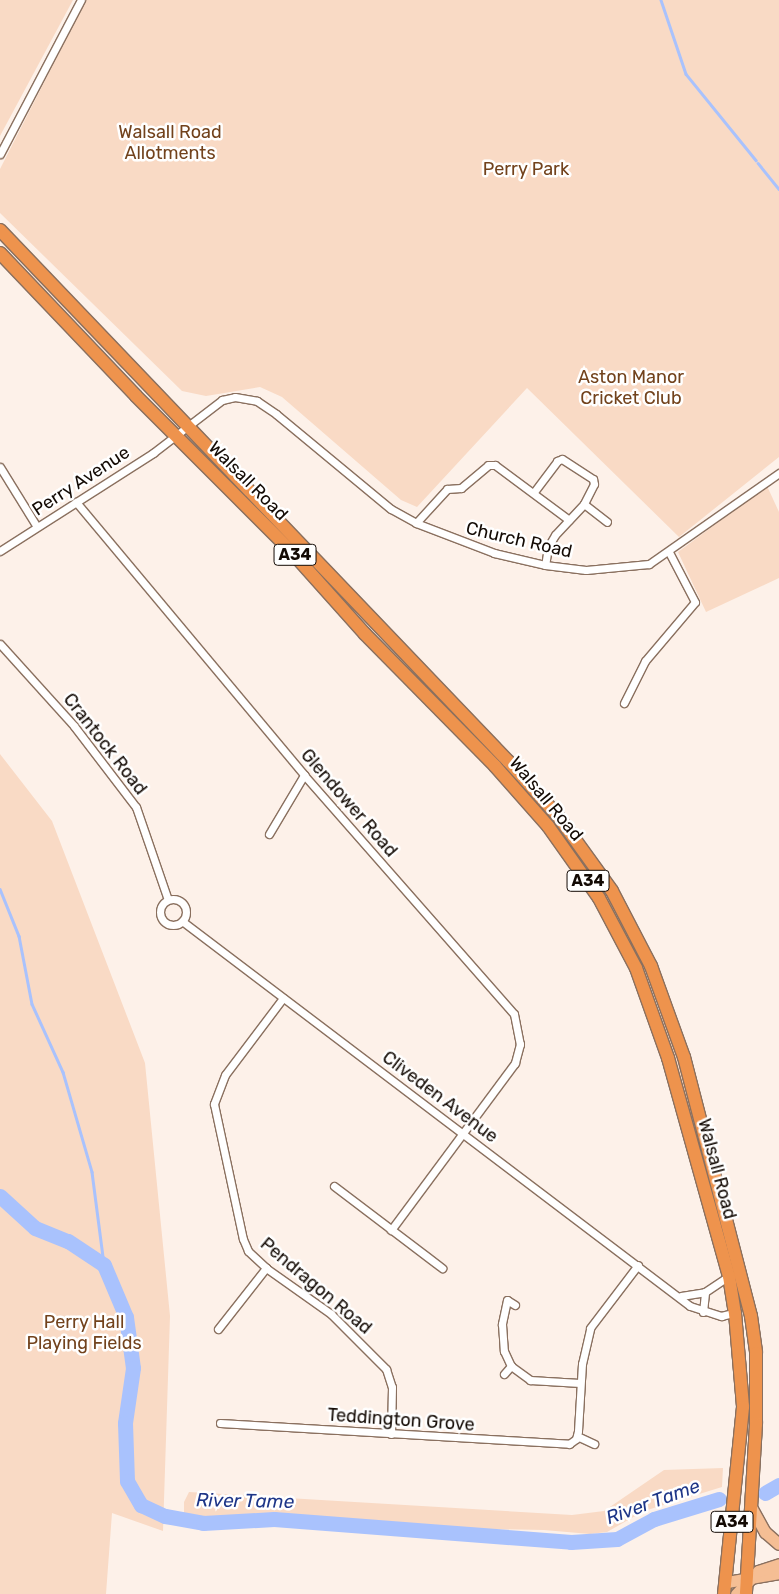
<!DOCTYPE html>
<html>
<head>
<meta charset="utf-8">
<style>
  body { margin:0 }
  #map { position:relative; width:779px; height:1594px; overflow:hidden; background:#fdf1e9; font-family:Rubik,sans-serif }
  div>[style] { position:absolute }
  .green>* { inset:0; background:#f9dac5 }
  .stream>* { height:2.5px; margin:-1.25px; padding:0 1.25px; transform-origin:1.25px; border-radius:1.25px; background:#a9c2fd }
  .river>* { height:15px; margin:-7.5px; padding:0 7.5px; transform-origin:7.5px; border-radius:7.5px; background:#a9c2fd }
  .roads { filter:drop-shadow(1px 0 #8a705f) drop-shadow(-1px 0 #8a705f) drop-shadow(0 1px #8a705f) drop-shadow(0 -1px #8a705f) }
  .street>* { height:7px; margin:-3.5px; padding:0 3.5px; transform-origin:3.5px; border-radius:3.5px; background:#fff }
  .street>.ring { margin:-3.5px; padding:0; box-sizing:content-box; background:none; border:7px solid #fff; border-radius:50% }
  .primary>* { height:11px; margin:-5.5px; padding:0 5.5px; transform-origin:5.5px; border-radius:5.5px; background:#f5be94 }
  .highway>* { height:12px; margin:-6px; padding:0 6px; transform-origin:6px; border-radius:6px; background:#ee934d }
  span { translate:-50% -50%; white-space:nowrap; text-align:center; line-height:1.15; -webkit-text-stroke:5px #fff; paint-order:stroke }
  .shield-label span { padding:1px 4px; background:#fff; border:1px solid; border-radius:4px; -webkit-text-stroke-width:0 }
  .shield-label { font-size:16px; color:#130a04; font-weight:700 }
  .park-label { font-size:18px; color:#72421c }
  .street-label { font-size:18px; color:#130a04 }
  .water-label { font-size:19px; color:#1d3587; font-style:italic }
</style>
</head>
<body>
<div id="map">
  <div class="green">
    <i style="clip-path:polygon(0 0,73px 0,0 136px)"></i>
    <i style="clip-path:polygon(86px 0,779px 0,779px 457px,679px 537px,527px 388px,417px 507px,401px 500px,282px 397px,260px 387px,206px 396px,182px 391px,0 213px,0 169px)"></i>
    <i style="clip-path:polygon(22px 258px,125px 366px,122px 369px,30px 273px)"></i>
    <i style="clip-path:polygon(767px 486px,779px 512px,779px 578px,706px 612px,678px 552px)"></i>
    <i style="clip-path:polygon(397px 652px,544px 806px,618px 909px,644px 963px,640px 965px,613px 911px,567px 842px,393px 655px)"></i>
    <i style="clip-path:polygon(0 754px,52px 821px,145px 1063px,170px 1316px,163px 1531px,112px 1513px,106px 1594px,0 1594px)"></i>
    <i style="clip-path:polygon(663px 1015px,684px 1078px,720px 1211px,721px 1229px,659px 1017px)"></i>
    <i style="clip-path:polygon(723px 1468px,722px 1487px,644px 1511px,607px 1532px,590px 1534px,544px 1530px,434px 1528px,307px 1515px,207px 1517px,184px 1513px,184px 1502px,189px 1492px,572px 1515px,604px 1511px,664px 1470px)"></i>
  </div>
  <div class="stream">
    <i style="left:661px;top:0;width:78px;rotate:71.3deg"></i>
    <i style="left:686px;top:74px;width:111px;rotate:50.9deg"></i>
    <i style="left:758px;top:163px;width:33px;rotate:51deg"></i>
    <i style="left:0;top:889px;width:51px;rotate:68deg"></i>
    <i style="left:19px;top:936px;width:69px;rotate:79.2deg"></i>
    <i style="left:32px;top:1004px;width:75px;rotate:65.5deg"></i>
    <i style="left:63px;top:1072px;width:104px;rotate:73.8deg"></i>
    <i style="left:92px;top:1172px;width:94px;rotate:82.6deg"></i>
  </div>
  <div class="river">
    <i style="left:0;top:1196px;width:47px;rotate:42.4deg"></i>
    <i style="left:35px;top:1228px;width:35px;rotate:22deg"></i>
    <i style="left:68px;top:1241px;width:43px;rotate:33.7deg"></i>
    <i style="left:104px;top:1265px;width:56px;rotate:67.1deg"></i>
    <i style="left:126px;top:1317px;width:51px;rotate:82.2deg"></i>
    <i style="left:133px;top:1368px;width:56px;rotate:98.3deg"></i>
    <i style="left:125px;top:1423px;width:58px;rotate:88deg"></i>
    <i style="left:127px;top:1481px;width:28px;rotate:60deg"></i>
    <i style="left:141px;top:1505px;width:26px;rotate:25deg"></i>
    <i style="left:165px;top:1516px;width:39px;rotate:10deg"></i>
    <i style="left:203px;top:1523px;width:71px;rotate:-3.2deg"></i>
    <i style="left:274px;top:1519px;width:298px;rotate:4.4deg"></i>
    <i style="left:571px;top:1542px;width:46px;rotate:-3.7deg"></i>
    <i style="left:617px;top:1539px;width:42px;rotate:-28.4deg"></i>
    <i style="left:654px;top:1519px;width:68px;rotate:-17.1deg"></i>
    <i style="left:765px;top:1493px;width:16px;rotate:-30deg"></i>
  </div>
  <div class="roads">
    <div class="street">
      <i style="left:0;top:154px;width:174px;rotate:-62.3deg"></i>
      <i style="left:0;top:467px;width:70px;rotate:58.3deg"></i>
      <i style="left:534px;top:492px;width:39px;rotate:-53deg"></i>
      <i style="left:557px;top:461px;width:5px;rotate:-22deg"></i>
      <i style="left:562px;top:459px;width:37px;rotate:33deg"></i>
      <i style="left:593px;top:479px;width:5px;rotate:79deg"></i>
      <i style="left:594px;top:484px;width:22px;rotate:117deg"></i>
      <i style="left:584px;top:504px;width:42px;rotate:133.1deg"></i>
      <i style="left:555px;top:535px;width:14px;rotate:120deg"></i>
      <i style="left:548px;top:547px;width:18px;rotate:99deg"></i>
      <i style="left:76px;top:502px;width:356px;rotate:50.1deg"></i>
      <i style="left:304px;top:775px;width:318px;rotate:48.7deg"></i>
      <i style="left:514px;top:1014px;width:31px;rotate:79deg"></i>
      <i style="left:520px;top:1044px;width:20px;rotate:105deg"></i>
      <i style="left:515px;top:1063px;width:208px;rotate:126.6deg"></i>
      <i style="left:584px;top:504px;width:29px;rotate:38deg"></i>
      <i style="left:416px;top:523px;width:46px;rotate:-47.6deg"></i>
      <i style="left:447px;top:489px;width:14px;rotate:-4deg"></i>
      <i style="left:461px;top:488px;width:35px;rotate:-40deg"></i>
      <i style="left:488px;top:465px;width:7px"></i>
      <i style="left:495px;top:465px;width:92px;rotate:36.6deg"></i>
      <i style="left:0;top:551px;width:182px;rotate:-32.6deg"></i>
      <i style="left:153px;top:453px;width:87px;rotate:-37.5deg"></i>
      <i style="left:222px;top:400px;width:13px;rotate:-13deg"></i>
      <i style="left:235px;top:397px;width:22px;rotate:10deg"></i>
      <i style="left:257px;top:401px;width:23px;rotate:34deg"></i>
      <i style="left:276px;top:414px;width:149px;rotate:39.6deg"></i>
      <i style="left:391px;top:509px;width:29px;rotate:29deg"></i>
      <i style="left:416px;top:523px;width:84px;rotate:21deg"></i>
      <i style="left:494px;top:553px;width:52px;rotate:13.2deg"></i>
      <i style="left:545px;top:565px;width:41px;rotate:7deg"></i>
      <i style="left:586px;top:570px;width:63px;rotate:-5.4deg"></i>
      <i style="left:649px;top:564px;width:159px;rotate:-35deg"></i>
      <i style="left:0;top:644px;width:110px;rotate:47.9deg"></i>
      <i style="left:74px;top:726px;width:102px;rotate:52.6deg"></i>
      <i style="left:136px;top:807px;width:98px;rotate:71deg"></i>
      <i style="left:624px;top:703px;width:47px;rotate:-63.4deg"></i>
      <i style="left:645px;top:661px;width:77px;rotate:-49.7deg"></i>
      <i style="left:695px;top:602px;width:56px;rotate:-117.5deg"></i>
      <i style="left:269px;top:834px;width:69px;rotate:-59.3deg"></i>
      <i class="ring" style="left:160px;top:899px;width:19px;height:19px"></i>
      <i style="left:182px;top:921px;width:637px;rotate:37.16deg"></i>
      <i style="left:690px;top:1306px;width:33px;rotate:18deg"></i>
      <i style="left:721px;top:1316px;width:16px;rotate:-14deg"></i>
      <i style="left:283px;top:998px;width:96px;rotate:127deg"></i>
      <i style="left:225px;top:1075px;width:31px;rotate:111deg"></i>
      <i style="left:214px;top:1104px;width:138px;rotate:77.9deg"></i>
      <i style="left:243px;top:1239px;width:13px;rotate:67deg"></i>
      <i style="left:248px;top:1251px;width:25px;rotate:43deg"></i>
      <i style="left:266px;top:1268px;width:80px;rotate:35.3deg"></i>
      <i style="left:331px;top:1314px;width:78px;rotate:45deg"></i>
      <i style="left:386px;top:1369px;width:19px;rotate:72deg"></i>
      <i style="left:392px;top:1387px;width:47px;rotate:91.2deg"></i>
      <i style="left:334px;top:1186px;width:136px;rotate:37.2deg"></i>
      <i style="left:681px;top:1296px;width:24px;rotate:-9deg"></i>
      <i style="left:705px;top:1292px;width:29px;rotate:-34deg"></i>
      <i style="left:515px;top:1305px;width:9px;rotate:-148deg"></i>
      <i style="left:507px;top:1300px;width:25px;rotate:102deg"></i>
      <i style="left:502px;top:1324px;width:27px;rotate:86deg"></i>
      <i style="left:504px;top:1351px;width:17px;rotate:65deg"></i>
      <i style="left:511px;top:1366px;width:24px;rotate:36deg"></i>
      <i style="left:530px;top:1380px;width:50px;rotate:3.4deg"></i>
      <i style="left:703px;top:1312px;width:20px;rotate:-84deg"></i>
      <i style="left:218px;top:1329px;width:78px;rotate:-51.8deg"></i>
      <i style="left:504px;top:1374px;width:11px;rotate:-49deg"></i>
      <i style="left:220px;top:1423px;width:350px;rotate:3.4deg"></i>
      <i style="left:569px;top:1444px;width:9px;rotate:-36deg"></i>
      <i style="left:576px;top:1439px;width:8px;rotate:-76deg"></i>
      <i style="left:578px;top:1431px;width:67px;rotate:-86.6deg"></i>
      <i style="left:582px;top:1364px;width:37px;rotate:-77deg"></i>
      <i style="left:590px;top:1328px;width:79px;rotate:-52.7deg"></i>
      <i style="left:577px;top:1436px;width:19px;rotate:25deg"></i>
    </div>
    <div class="primary">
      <i style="left:751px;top:1507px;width:29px;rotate:61deg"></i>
      <i style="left:765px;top:1532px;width:18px;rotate:41deg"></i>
      <i style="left:727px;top:1582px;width:53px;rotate:-9.8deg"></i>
      <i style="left:736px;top:1594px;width:32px;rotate:-46deg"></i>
      <i style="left:758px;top:1571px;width:22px;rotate:-18deg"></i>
    </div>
    <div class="highway">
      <i style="left:0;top:230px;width:735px;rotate:46.27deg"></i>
      <i style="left:508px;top:761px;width:74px;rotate:47.7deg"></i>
      <i style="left:558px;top:816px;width:92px;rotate:54.2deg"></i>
      <i style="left:612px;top:891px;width:85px;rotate:62.5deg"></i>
      <i style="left:651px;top:966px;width:97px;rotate:70.1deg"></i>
      <i style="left:684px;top:1057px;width:268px;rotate:75.5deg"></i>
      <i style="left:751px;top:1316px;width:37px;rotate:82deg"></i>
      <i style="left:756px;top:1353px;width:71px;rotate:90deg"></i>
      <i style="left:756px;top:1424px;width:170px;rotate:93.4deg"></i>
      <i style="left:0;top:253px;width:197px;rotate:46.4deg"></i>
      <i style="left:136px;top:396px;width:216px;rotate:45deg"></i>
      <i style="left:289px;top:549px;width:114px;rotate:48.2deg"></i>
      <i style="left:365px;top:634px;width:185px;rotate:45.4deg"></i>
      <i style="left:495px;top:766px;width:80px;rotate:48.5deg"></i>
      <i style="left:548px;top:826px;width:88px;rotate:54.7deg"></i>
      <i style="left:599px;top:898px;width:79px;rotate:62.1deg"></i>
      <i style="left:636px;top:968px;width:96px;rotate:70.4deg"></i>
      <i style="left:668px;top:1058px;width:226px;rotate:74.4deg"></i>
      <i style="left:729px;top:1276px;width:37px;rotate:81deg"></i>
      <i style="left:735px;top:1313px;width:94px;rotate:85.1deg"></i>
      <i style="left:743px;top:1407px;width:188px;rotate:95.8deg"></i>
    </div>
  </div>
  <div class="shield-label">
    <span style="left:295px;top:555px">A34</span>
    <span style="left:588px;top:881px">A34</span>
    <span style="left:732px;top:1522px">A34</span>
  </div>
  <div class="park-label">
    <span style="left:170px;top:143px">Walsall Road<br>Allotments</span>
    <span style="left:526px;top:169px">Perry Park</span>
    <span style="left:631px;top:388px">Aston Manor<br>Cricket Club</span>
    <span style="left:84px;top:1333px">Perry Hall<br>Playing Fields</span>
  </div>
  <div class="street-label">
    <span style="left:81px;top:481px;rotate:-33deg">Perry Avenue</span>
    <span style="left:248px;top:481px;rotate:45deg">Walsall Road</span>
    <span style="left:519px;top:540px;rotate:13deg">Church Road</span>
    <span style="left:105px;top:744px;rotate:52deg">Crantock Road</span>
    <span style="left:546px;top:799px;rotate:50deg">Walsall Road</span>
    <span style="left:349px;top:803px;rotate:49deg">Glendower Road</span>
    <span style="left:440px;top:1097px;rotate:37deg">Cliveden Avenue</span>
    <span style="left:717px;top:1169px;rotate:75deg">Walsall Road</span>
    <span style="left:316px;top:1286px;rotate:40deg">Pendragon Road</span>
    <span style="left:401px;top:1420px;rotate:4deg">Teddington Grove</span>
  </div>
  <div class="water-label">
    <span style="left:245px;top:1501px;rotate:1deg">River Tame</span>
    <span style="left:653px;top:1502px;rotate:-20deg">River Tame</span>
  </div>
</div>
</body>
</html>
